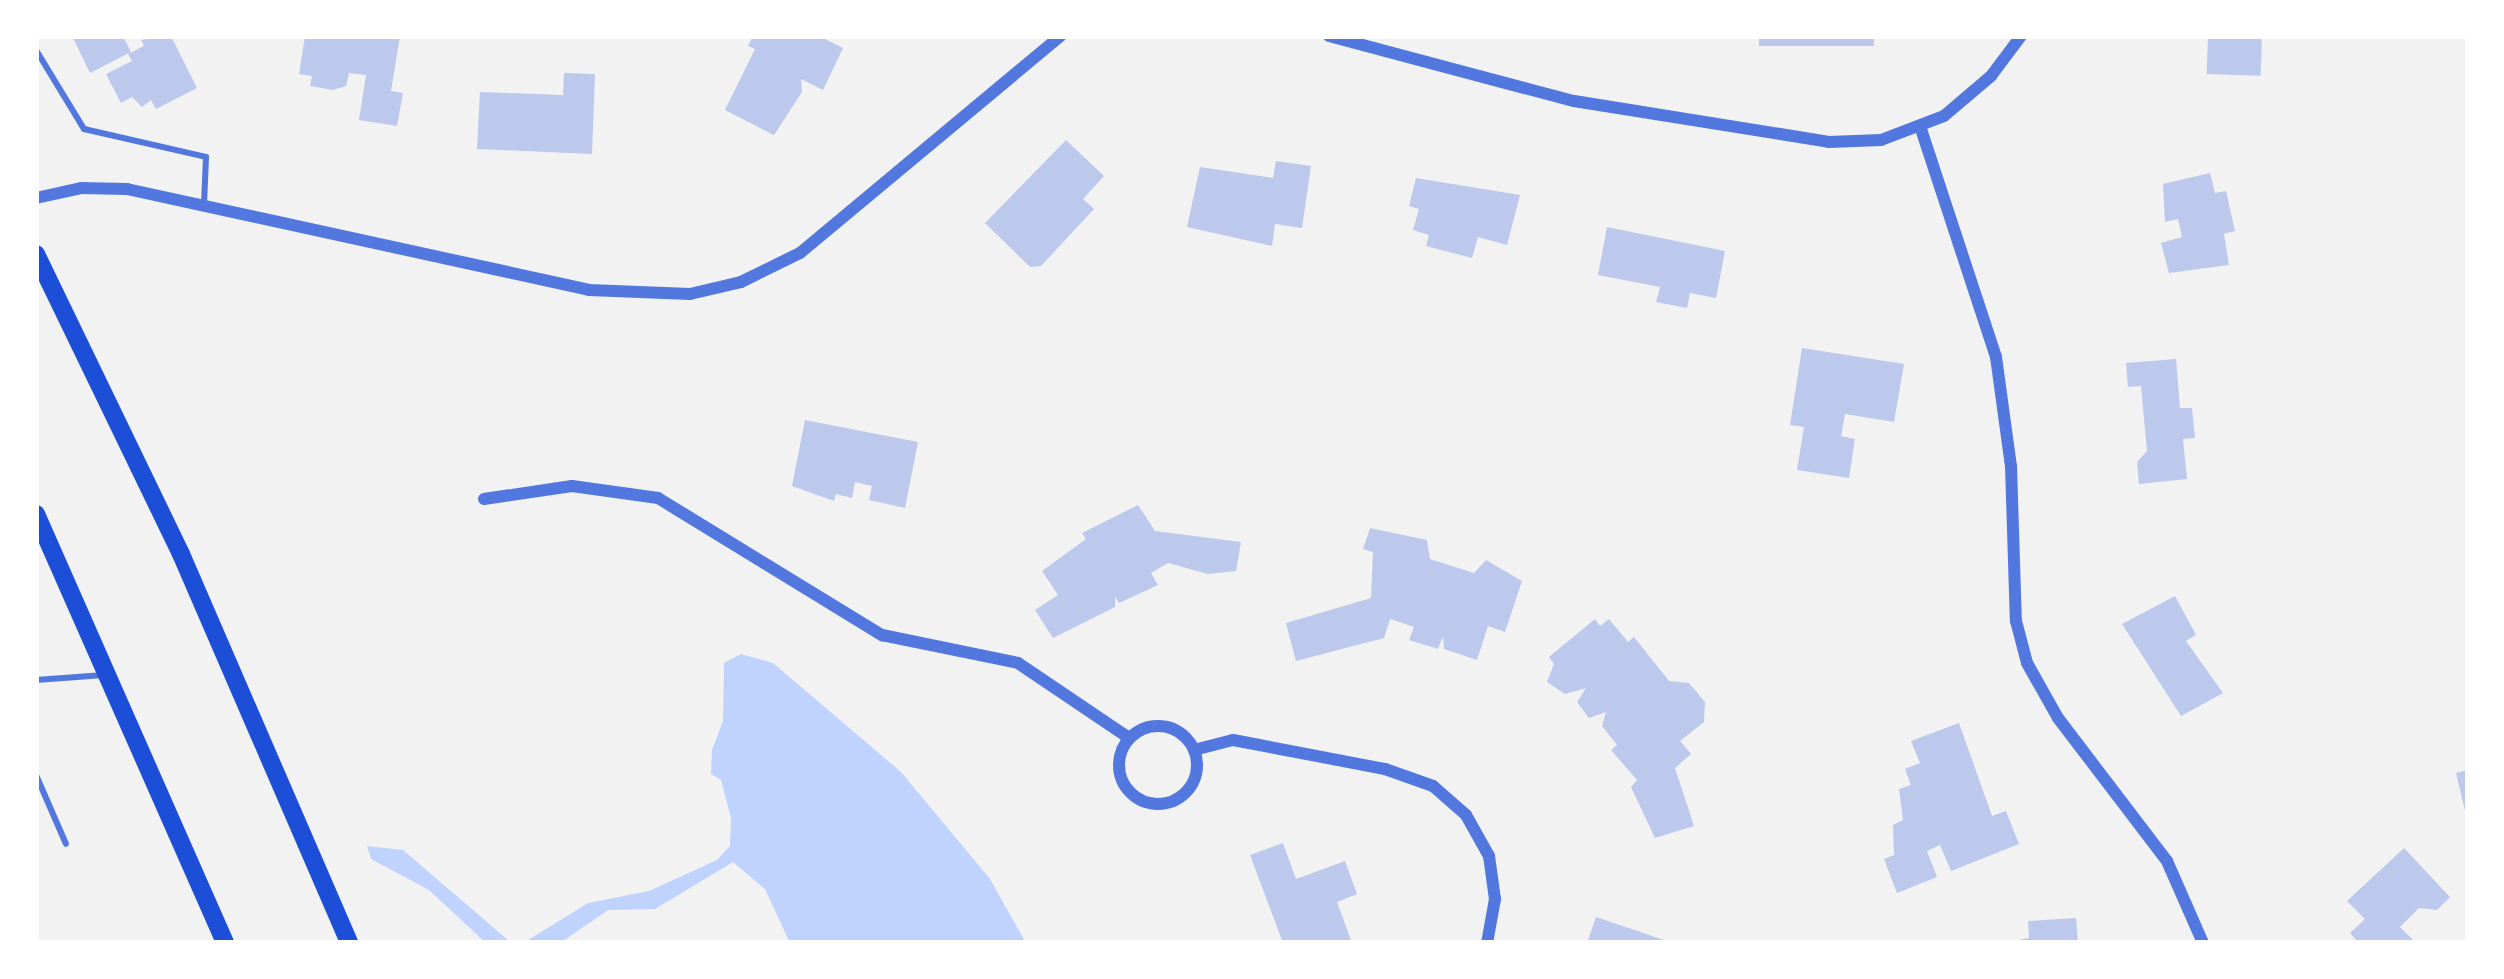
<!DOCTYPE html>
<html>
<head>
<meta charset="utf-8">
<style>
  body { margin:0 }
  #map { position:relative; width:2504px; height:979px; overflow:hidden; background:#f2f2f2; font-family:"Exo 2",sans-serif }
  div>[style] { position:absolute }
  .water>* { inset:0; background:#bfd3fe }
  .building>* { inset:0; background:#bdc9ec; transform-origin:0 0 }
  .service>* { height:6px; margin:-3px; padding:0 3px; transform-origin:3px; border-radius:3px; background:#5277de }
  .minor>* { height:12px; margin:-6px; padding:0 6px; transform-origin:6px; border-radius:6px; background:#5277de }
  .minor>.ring { margin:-6px; padding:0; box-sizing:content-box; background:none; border:12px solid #5277de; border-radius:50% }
  .primary>* { height:18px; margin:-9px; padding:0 9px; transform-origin:9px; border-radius:9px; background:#1d4ed8 }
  span { translate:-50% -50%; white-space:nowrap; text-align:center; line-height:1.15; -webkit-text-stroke:10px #fff; paint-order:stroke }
  .frame { position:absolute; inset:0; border:39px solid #fff; pointer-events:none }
</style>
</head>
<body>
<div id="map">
  <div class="water">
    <i style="clip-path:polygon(741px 654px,773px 663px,901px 772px,990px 879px,1026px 943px,790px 943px,765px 889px,733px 862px,655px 909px,608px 910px,560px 943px,486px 943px,429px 890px,371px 859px,367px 846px,403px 850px,508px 940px,525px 942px,588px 903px,649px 891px,717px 860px,730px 846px,731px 818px,721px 780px,711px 774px,712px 750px,723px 721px,724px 663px)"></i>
  </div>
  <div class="building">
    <i style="clip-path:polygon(72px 36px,123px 36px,131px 52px,90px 73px)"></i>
    <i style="clip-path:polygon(171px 36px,197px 88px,156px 109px,151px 100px,142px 107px,132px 97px,121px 103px,106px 74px,132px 61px,128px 54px,144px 46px,141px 40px)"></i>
    <i style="clip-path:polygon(305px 36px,400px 36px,391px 91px,403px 93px,397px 126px,359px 120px,366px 75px,349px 73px,346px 86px,333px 90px,310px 86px,312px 76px,299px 74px)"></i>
    <i style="clip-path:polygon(753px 36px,819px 36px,843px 48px,823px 90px,801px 79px,802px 92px,774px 135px,725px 110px,755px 49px,748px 46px)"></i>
    <i style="left:1759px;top:36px;width:115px;height:10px"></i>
    <i style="left:2208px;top:36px;width:54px;height:38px;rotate:2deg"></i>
    <i style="clip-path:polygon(564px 73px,595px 74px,592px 154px,477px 149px,480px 92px,563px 95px)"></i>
    <i style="clip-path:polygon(1066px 140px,1104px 176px,1083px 199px,1094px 209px,1041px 266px,1030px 267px,985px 223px)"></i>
    <i style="clip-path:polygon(1276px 161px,1311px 166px,1302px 228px,1275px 224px,1272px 246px,1187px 227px,1200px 167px,1273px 178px)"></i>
    <i style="clip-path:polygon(2210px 173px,2215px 193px,2226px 191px,2235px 231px,2224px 234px,2229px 265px,2169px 273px,2161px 243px,2182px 237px,2178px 219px,2165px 222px,2163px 184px)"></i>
    <i style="clip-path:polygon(1416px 178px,1520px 195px,1507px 245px,1478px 237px,1472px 258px,1426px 246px,1429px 235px,1413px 230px,1419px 209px,1409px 206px)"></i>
    <i style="clip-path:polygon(1607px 227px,1725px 251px,1716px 298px,1690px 293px,1687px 308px,1656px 302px,1660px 287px,1598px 275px)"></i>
    <i style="clip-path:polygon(1802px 348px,1904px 364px,1894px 422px,1845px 414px,1841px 436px,1855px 439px,1849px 478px,1797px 470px,1804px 427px,1790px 425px)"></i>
    <i style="clip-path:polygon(2176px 359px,2180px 408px,2192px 408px,2195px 438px,2183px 439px,2187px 479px,2139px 484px,2137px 462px,2147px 451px,2141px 386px,2128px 387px,2126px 363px)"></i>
    <i style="clip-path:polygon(805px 420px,918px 442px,905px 508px,869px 500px,872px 486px,855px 482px,852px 498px,836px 494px,834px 501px,792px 486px)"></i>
    <i style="clip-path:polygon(1138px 505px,1155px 531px,1241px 542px,1236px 571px,1208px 574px,1168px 563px,1151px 573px,1158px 585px,1119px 603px,1115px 597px,1115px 607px,1053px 638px,1035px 610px,1058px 595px,1042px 571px,1086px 539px,1082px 533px)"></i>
    <i style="clip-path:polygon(1370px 528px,1427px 540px,1430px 559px,1474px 573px,1486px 560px,1522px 581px,1505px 632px,1488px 626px,1477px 660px,1444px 649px,1443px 636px,1438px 649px,1409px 640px,1414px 627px,1390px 619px,1384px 638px,1296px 661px,1286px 623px,1371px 598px,1373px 552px,1363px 549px)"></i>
    <i style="clip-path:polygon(2175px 596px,2196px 635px,2186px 641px,2223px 693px,2181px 716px,2122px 624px)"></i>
    <i style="clip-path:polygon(1595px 619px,1600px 626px,1609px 619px,1628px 642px,1634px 637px,1669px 681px,1689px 683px,1705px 702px,1704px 722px,1680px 741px,1691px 754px,1675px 768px,1694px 826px,1655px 838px,1631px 787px,1637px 780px,1611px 750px,1617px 745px,1602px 726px,1606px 712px,1589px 718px,1577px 702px,1586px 688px,1565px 694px,1547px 682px,1554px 664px,1549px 657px)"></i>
    <i style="clip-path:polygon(1959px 723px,1992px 816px,2006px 811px,2019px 844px,1951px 871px,1940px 845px,1927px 851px,1937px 877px,1897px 893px,1884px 859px,1894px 855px,1893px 825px,1903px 820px,1899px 789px,1911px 785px,1905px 769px,1920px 763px,1911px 741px)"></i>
    <i style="clip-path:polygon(2468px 770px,2468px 814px,2466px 815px,2456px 773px)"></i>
    <i style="clip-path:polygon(1283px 843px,1296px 879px,1345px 861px,1357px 894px,1337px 902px,1352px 943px,1283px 943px,1250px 855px)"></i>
    <i style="clip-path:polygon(2404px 848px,2450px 897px,2437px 910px,2419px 908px,2400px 927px,2416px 943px,2359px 943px,2350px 933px,2365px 919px,2347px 901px)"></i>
    <i style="clip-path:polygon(1596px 917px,1670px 942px,1670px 943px,1587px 943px)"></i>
    <i style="clip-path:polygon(2076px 918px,2078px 943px,2003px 943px,2029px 938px,2028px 921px)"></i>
  </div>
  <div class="service">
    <i style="left:36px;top:50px;width:92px;rotate:58.7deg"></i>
    <i style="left:84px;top:129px;width:125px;rotate:12.9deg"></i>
    <i style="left:206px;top:157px;width:48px;rotate:92.4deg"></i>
    <i style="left:36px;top:680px;width:68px;rotate:-4.2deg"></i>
    <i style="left:36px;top:775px;width:75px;rotate:66.5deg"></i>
  </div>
  <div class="minor">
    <i style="left:1329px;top:36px;width:253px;rotate:14.9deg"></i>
    <i style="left:1574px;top:101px;width:258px;rotate:9.1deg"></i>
    <i style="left:1829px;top:142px;width:52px;rotate:-2.2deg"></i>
    <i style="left:1881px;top:140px;width:67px;rotate:-20.9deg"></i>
    <i style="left:1944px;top:116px;width:62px;rotate:-40.4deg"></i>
    <i style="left:1991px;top:76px;width:50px;rotate:-53.1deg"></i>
    <i style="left:1921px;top:129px;width:240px;rotate:71.8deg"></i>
    <i style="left:1996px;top:357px;width:110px;rotate:82.2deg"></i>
    <i style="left:2011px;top:466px;width:155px;rotate:88.2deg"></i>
    <i style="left:2016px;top:621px;width:43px;rotate:75.3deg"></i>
    <i style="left:2027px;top:663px;width:63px;rotate:60.6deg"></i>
    <i style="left:2058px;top:718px;width:180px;rotate:52.7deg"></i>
    <i style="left:2167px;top:861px;width:90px;rotate:66.3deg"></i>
    <i style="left:36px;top:198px;width:46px;rotate:-12.5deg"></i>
    <i style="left:81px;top:188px;width:46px;rotate:1.2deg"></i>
    <i style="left:127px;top:189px;width:473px;rotate:12.3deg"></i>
    <i style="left:589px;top:290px;width:101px;rotate:2.3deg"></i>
    <i style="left:690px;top:294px;width:52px;rotate:-13.2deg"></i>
    <i style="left:741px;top:282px;width:66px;rotate:-26.2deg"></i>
    <i style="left:800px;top:253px;width:339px;rotate:-39.8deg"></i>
    <i style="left:484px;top:499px;width:89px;rotate:-8.4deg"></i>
    <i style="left:572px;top:486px;width:87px;rotate:7.9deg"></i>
    <i style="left:658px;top:498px;width:263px;rotate:31.5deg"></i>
    <i style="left:882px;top:635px;width:139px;rotate:11.6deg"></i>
    <i style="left:1018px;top:663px;width:134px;rotate:34deg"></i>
    <i class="ring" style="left:1119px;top:726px;width:66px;height:66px"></i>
    <i style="left:1194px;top:750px;width:40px;rotate:-14.4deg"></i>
    <i style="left:1233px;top:740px;width:155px;rotate:10.8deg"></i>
    <i style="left:1385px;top:769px;width:51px;rotate:19.5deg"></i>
    <i style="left:1433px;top:786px;width:44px;rotate:41.3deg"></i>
    <i style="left:1466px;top:815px;width:47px;rotate:60.7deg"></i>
    <i style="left:1489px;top:856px;width:43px;rotate:82.1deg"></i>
    <i style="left:1495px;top:899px;width:45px;rotate:100.3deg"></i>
  </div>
  <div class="primary">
    <i style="left:36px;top:254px;width:333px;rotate:64.2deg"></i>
    <i style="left:181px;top:554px;width:424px;rotate:66.6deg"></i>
    <i style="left:36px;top:514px;width:469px;rotate:66.2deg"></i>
  </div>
  <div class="frame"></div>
</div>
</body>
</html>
